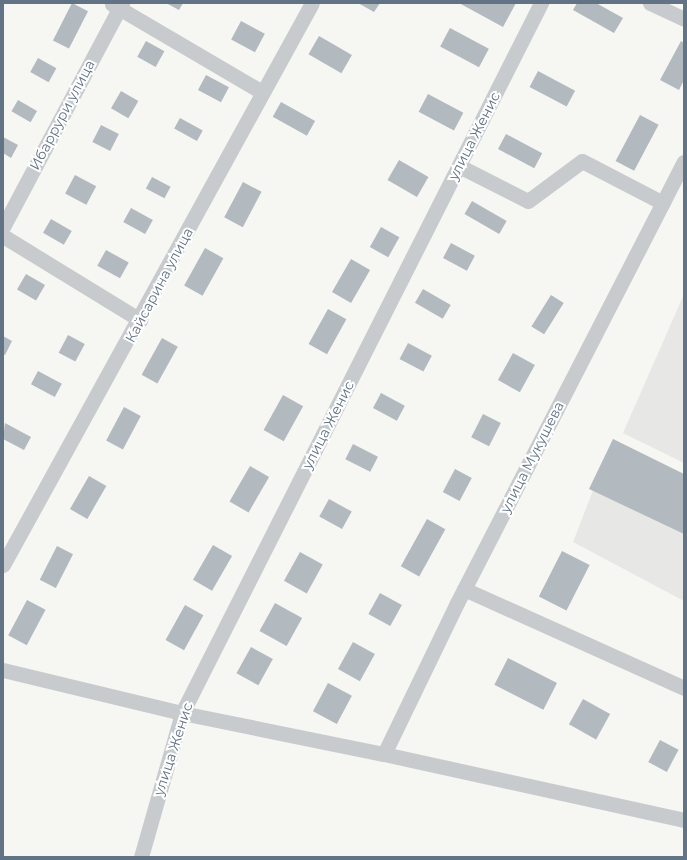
<!DOCTYPE html>
<html>
<head>
<meta charset="utf-8">
<style>
  body { margin:0 }
  #map { position:relative; width:687px; height:860px; overflow:hidden; background:#f6f6f2; font-family:Montserrat,sans-serif }
  div>[style] { position:absolute }
  .built>* { inset:0; background:#e7e8e6 }
  .building>* { inset:0; background:#b2b9bf; transform-origin:0 0 }
  .minor>* { height:15px; margin:-7.5px; padding:0 7.5px; transform-origin:7.5px; border-radius:7.5px; background:#c8cbce }
  span { translate:-50% -50%; white-space:nowrap; text-align:center; line-height:1.15; -webkit-text-stroke:4px #fff; paint-order:stroke }
  .street-label { font-size:14px; color:#627386 }
  .frame { position:absolute; inset:0; border:4px solid #627386; pointer-events:none }
</style>
</head>
<body>
<div id="map">
  <div class="built">
    <i style="clip-path:polygon(684px 294px,684px 463px,623px 433px)"></i>
    <i style="clip-path:polygon(613px 439px,684px 475px,684px 601px,573px 542px)"></i>
  </div>
  <div class="building">
    <i style="left:72px;top:3px;width:18px;height:42px;rotate:27deg"></i>
    <i style="clip-path:polygon(166px 3px,183px 3px,179px 10px)"></i>
    <i style="clip-path:polygon(358px 3px,380px 3px,374px 12px)"></i>
    <i style="clip-path:polygon(459px 3px,516px 3px,503px 27px)"></i>
    <i style="clip-path:polygon(577px 3px,596px 3px,623px 18px,614px 33px,573px 10px)"></i>
    <i style="left:241px;top:21px;width:27px;height:21px;rotate:28deg"></i>
    <i style="left:450px;top:28px;width:44px;height:21px;rotate:28deg"></i>
    <i style="left:319px;top:36px;width:38px;height:21px;rotate:30deg"></i>
    <i style="left:146px;top:41px;width:21px;height:18px;rotate:29deg"></i>
    <i style="clip-path:polygon(681px 41px,684px 43px,684px 80px,679px 90px,660px 80px)"></i>
    <i style="left:38px;top:58px;width:21px;height:16px;rotate:29deg"></i>
    <i style="left:538px;top:71px;width:42px;height:18px;rotate:28deg"></i>
    <i style="left:206px;top:75px;width:26px;height:17px;rotate:28deg"></i>
    <i style="left:121px;top:91px;width:20px;height:20px;rotate:30deg"></i>
    <i style="left:428px;top:94px;width:40px;height:20px;rotate:28deg"></i>
    <i style="left:18px;top:100px;width:22px;height:13px;rotate:30deg"></i>
    <i style="left:281px;top:102px;width:39px;height:17px;rotate:29deg"></i>
    <i style="left:640px;top:115px;width:21px;height:52px;rotate:28deg"></i>
    <i style="left:180px;top:118px;width:26px;height:12px;rotate:29deg"></i>
    <i style="left:101px;top:125px;width:20px;height:19px;rotate:27deg"></i>
    <i style="left:506px;top:134px;width:41px;height:17px;rotate:28deg"></i>
    <i style="clip-path:polygon(3px 137px,18px 145px,11px 158px,3px 153px)"></i>
    <i style="left:399px;top:160px;width:34px;height:23px;rotate:30deg"></i>
    <i style="left:75px;top:175px;width:24px;height:21px;rotate:28deg"></i>
    <i style="left:152px;top:177px;width:21px;height:13px;rotate:28deg"></i>
    <i style="left:243px;top:182px;width:21px;height:40px;rotate:28deg"></i>
    <i style="left:472px;top:201px;width:40px;height:15px;rotate:30deg"></i>
    <i style="left:131px;top:208px;width:25px;height:16px;rotate:29deg"></i>
    <i style="left:51px;top:219px;width:24px;height:16px;rotate:30deg"></i>
    <i style="left:381px;top:227px;width:21px;height:23px;rotate:29deg"></i>
    <i style="left:451px;top:243px;width:27px;height:17px;rotate:28deg"></i>
    <i style="left:205px;top:248px;width:21px;height:43px;rotate:29deg"></i>
    <i style="left:106px;top:250px;width:26px;height:18px;rotate:29deg"></i>
    <i style="left:351px;top:259px;width:22px;height:38px;rotate:30deg"></i>
    <i style="left:26px;top:274px;width:22px;height:18px;rotate:30deg"></i>
    <i style="left:423px;top:289px;width:32px;height:16px;rotate:30deg"></i>
    <i style="left:551px;top:295px;width:15px;height:37px;rotate:32deg"></i>
    <i style="left:328px;top:309px;width:21px;height:40px;rotate:29deg"></i>
    <i style="left:68px;top:335px;width:19px;height:20px;rotate:28deg"></i>
    <i style="clip-path:polygon(3px 336px,12px 341px,5px 355px,3px 354px)"></i>
    <i style="left:162px;top:338px;width:18px;height:42px;rotate:29deg"></i>
    <i style="left:408px;top:343px;width:27px;height:18px;rotate:28deg"></i>
    <i style="left:513px;top:353px;width:25px;height:31px;rotate:29deg"></i>
    <i style="left:38px;top:371px;width:27px;height:15px;rotate:28deg"></i>
    <i style="left:381px;top:393px;width:27px;height:17px;rotate:28deg"></i>
    <i style="left:283px;top:395px;width:23px;height:40px;rotate:29deg"></i>
    <i style="left:124px;top:407px;width:19px;height:38px;rotate:28deg"></i>
    <i style="left:483px;top:414px;width:20px;height:26px;rotate:27deg"></i>
    <i style="clip-path:polygon(5px 423px,31px 437px,24px 450px,3px 439px)"></i>
    <i style="clip-path:polygon(613px 439px,684px 474px,684px 534px,589px 489px)"></i>
    <i style="left:353px;top:444px;width:28px;height:17px;rotate:27deg"></i>
    <i style="left:250px;top:466px;width:22px;height:41px;rotate:30deg"></i>
    <i style="left:455px;top:469px;width:19px;height:26px;rotate:28deg"></i>
    <i style="left:89px;top:476px;width:20px;height:38px;rotate:30deg"></i>
    <i style="left:329px;top:499px;width:26px;height:20px;rotate:29deg"></i>
    <i style="left:427px;top:519px;width:21px;height:54px;rotate:29deg"></i>
    <i style="left:213px;top:545px;width:22px;height:40px;rotate:30deg"></i>
    <i style="left:57px;top:546px;width:18px;height:38px;rotate:27deg"></i>
    <i style="left:562px;top:551px;width:31px;height:51px;rotate:27deg"></i>
    <i style="left:300px;top:552px;width:26px;height:33px;rotate:29deg"></i>
    <i style="left:380px;top:593px;width:25px;height:24px;rotate:29deg"></i>
    <i style="left:27px;top:600px;width:21px;height:40px;rotate:28deg"></i>
    <i style="left:275px;top:603px;width:31px;height:32px;rotate:29deg"></i>
    <i style="left:185px;top:605px;width:21px;height:40px;rotate:29deg"></i>
    <i style="left:353px;top:642px;width:25px;height:31px;rotate:29deg"></i>
    <i style="left:251px;top:647px;width:25px;height:30px;rotate:29deg"></i>
    <i style="left:508px;top:658px;width:55px;height:30px;rotate:27deg"></i>
    <i style="left:328px;top:683px;width:27px;height:32px;rotate:28deg"></i>
    <i style="left:583px;top:699px;width:31px;height:29px;rotate:29deg"></i>
    <i style="left:660px;top:740px;width:21px;height:25px;rotate:28deg"></i>
  </div>
  <div class="minor">
    <i style="left:650px;top:3px;width:38px;rotate:25deg"></i>
    <i style="left:112px;top:4px;width:174px;rotate:30.4deg"></i>
    <i style="left:459px;top:166px;width:77px;rotate:26.9deg"></i>
    <i style="left:528px;top:201px;width:67px;rotate:-36.5deg"></i>
    <i style="left:582px;top:161px;width:91px;rotate:27.4deg"></i>
    <i style="left:3px;top:227px;width:254px;rotate:-62deg"></i>
    <i style="left:3px;top:236px;width:161px;rotate:31.5deg"></i>
    <i style="left:3px;top:565px;width:641px;rotate:-61.2deg"></i>
    <i style="left:464px;top:589px;width:241px;rotate:24.2deg"></i>
    <i style="left:3px;top:670px;width:184px;rotate:13.5deg"></i>
    <i style="left:182px;top:713px;width:206px;rotate:11.5deg"></i>
    <i style="left:384px;top:754px;width:307px;rotate:12.4deg"></i>
    <i style="left:384px;top:754px;width:168px;rotate:-64.2deg"></i>
    <i style="left:457px;top:603px;width:496px;rotate:-62.8deg"></i>
    <i style="left:141px;top:857px;width:150px;rotate:-74.1deg"></i>
    <i style="left:182px;top:713px;width:796px;rotate:-63.18deg"></i>
  </div>
  <div class="street-label">
    <span style="left:62px;top:115px;rotate:-62deg">Ибаррури улица</span>
    <span style="left:474px;top:136px;rotate:-63deg">улица Женис</span>
    <span style="left:159px;top:285px;rotate:-62deg">Кайсарина улица</span>
    <span style="left:328px;top:425px;rotate:-63deg">улица Женис</span>
    <span style="left:532px;top:457px;rotate:-63deg">улица Мукушева</span>
    <span style="left:173px;top:749px;rotate:-72deg">улица Женис</span>
  </div>
  <div class="frame"></div>
</div>
</body>
</html>
